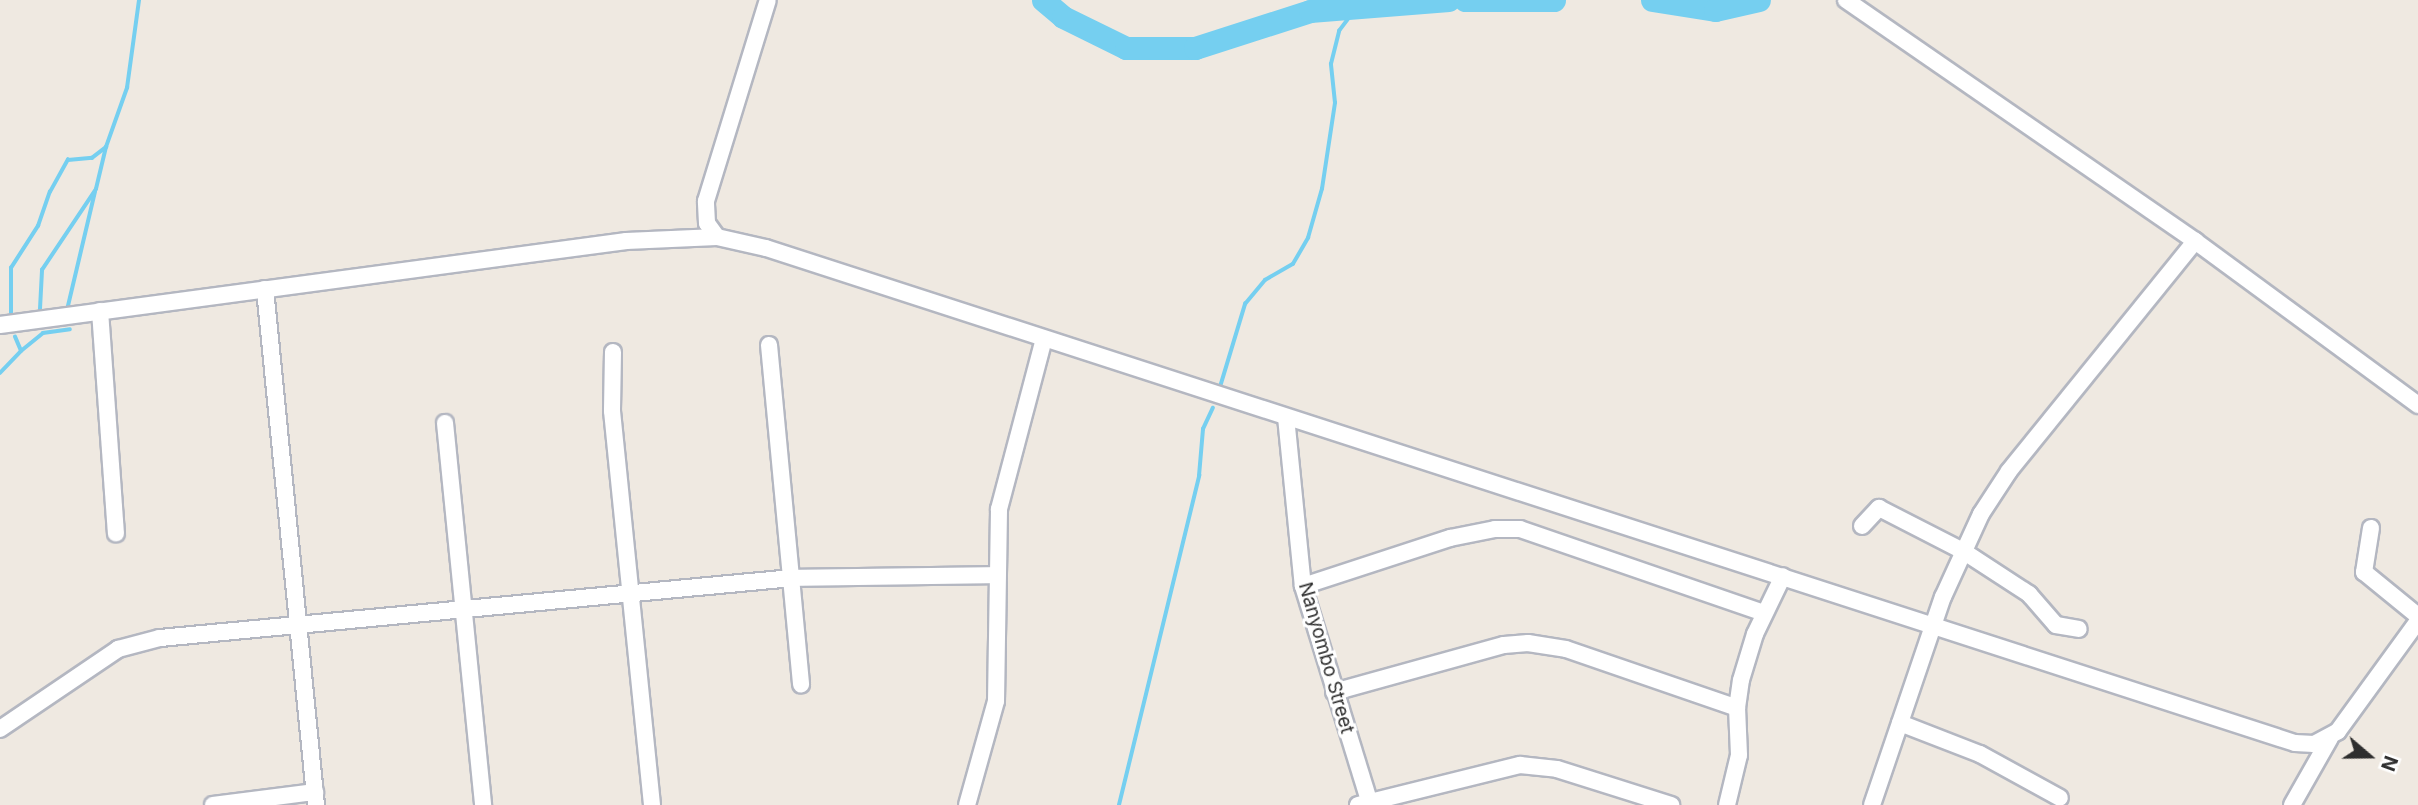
<!DOCTYPE html>
<html>
<head>
<meta charset="utf-8">
<style>
  body { margin:0 }
  #map { position:relative; width:2418px; height:805px; overflow:hidden; background:#efe9e1; font-family:Inter,sans-serif }
  div>[style] { position:absolute }
  .stream>* { height:3.5px; margin:-1.75px; padding:0 1.75px; transform-origin:1.75px; border-radius:1.75px; background:#75cff0 }
  .river>* { height:23px; margin:-11.5px; padding:0 11.5px; transform-origin:11.5px; border-radius:11.5px; background:#75cff0 }
  .roads { filter:drop-shadow(2px 0 #b4b7c1) drop-shadow(-2px 0 #b4b7c1) drop-shadow(0 2px #b4b7c1) drop-shadow(0 -2px #b4b7c1) }
  .minor>* { height:16px; margin:-8px; padding:0 8px; transform-origin:8px; border-radius:8px; background:#fff }
  span { translate:-50% -50%; white-space:nowrap; text-align:center; line-height:1.15; -webkit-text-stroke:6px #fff; paint-order:stroke }
  .street-label { font-size:19px; color:#2e2e2e }
  .north { position:absolute; left:2334px; top:721px; width:70px; height:70px; -webkit-text-stroke:5px #fff; paint-order:stroke; rotate:110deg; font-size:19px; font-weight:700; line-height:28px; text-align:center; color:#2e2e2e }
  .north::after { content:''; display:block; margin:auto; width:24px; height:32px; background:#2e2e2e; clip-path:polygon(50% 0,100% 100%,50% 72%,0 100%) }
</style>
</head>
<body>
<div id="map">
  <div class="stream">
    <i style="left:68px;top:306px;width:117px;rotate:-76.7deg"></i>
    <i style="left:40px;top:309px;width:39px;rotate:-87deg"></i>
    <i style="left:42px;top:270px;width:97px;rotate:-56.3deg"></i>
    <i style="left:96px;top:189px;width:43px;rotate:-76.6deg"></i>
    <i style="left:11px;top:313px;width:45px;rotate:-90deg"></i>
    <i style="left:11px;top:268px;width:50px;rotate:-57.3deg"></i>
    <i style="left:38px;top:226px;width:36px;rotate:-71deg"></i>
    <i style="left:50px;top:192px;width:37px;rotate:-61deg"></i>
    <i style="left:68px;top:160px;width:24px;rotate:-5deg"></i>
    <i style="left:92px;top:158px;width:18px;rotate:-38deg"></i>
    <i style="left:106px;top:147px;width:63px;rotate:-70.4deg"></i>
    <i style="left:127px;top:88px;width:89px;rotate:-82.2deg"></i>
    <i style="left:21px;top:351px;width:28px;rotate:-39deg"></i>
    <i style="left:43px;top:333px;width:27px;rotate:-8deg"></i>
    <i style="left:0;top:373px;width:30px;rotate:-46deg"></i>
    <i style="left:21px;top:351px;width:15px;rotate:-113deg"></i>
    <i style="left:1220px;top:387px;width:87px;rotate:-73.2deg"></i>
    <i style="left:1245px;top:304px;width:31px;rotate:-50deg"></i>
    <i style="left:1265px;top:280px;width:32px;rotate:-30deg"></i>
    <i style="left:1293px;top:264px;width:30px;rotate:-60deg"></i>
    <i style="left:1308px;top:238px;width:51px;rotate:-74.1deg"></i>
    <i style="left:1322px;top:189px;width:87px;rotate:-81.4deg"></i>
    <i style="left:1335px;top:103px;width:39px;rotate:-96deg"></i>
    <i style="left:1331px;top:64px;width:34px;rotate:-76deg"></i>
    <i style="left:1339px;top:31px;width:30px;rotate:-53deg"></i>
    <i style="left:1119px;top:805px;width:339px;rotate:-76.3deg"></i>
    <i style="left:1199px;top:476px;width:47px;rotate:-85.1deg"></i>
    <i style="left:1203px;top:429px;width:23px;rotate:-65deg"></i>
  </div>
  <div class="river">
    <i style="left:1043px;top:0;width:26px;rotate:40deg"></i>
    <i style="left:1063px;top:17px;width:70px;rotate:26.2deg"></i>
    <i style="left:1126px;top:48px;width:69px"></i>
    <i style="left:1195px;top:48px;width:121px;rotate:-17.8deg"></i>
    <i style="left:1310px;top:11px;width:139px;rotate:-4.5deg"></i>
    <i style="left:1465px;top:0;width:89px"></i>
    <i style="left:1652px;top:0;width:64px;rotate:9deg"></i>
    <i style="left:1715px;top:10px;width:45px;rotate:-12.8deg"></i>
  </div>
  <div class="roads">
    <div class="minor">
      <i style="left:1846px;top:0;width:424px;rotate:34.6deg"></i>
      <i style="left:2195px;top:241px;width:277px;rotate:36.3deg"></i>
      <i style="left:717px;top:237px;width:17px;rotate:-126deg"></i>
      <i style="left:707px;top:223px;width:22px;rotate:-93deg"></i>
      <i style="left:706px;top:201px;width:210px;rotate:-72.9deg"></i>
      <i style="left:265px;top:289px;width:519px;rotate:84.36deg"></i>
      <i style="left:100px;top:311px;width:223px;rotate:85.9deg"></i>
      <i style="left:0;top:325px;width:632px;rotate:-7.64deg"></i>
      <i style="left:626px;top:241px;width:91px;rotate:-2.5deg"></i>
      <i style="left:717px;top:237px;width:50px;rotate:12.7deg"></i>
      <i style="left:766px;top:248px;width:1607px;rotate:17.94deg"></i>
      <i style="left:2295px;top:743px;width:19px;rotate:3deg"></i>
      <i style="left:2314px;top:744px;width:27px;rotate:-28deg"></i>
      <i style="left:2338px;top:731px;width:136px;rotate:-54deg"></i>
      <i style="left:769px;top:345px;width:341px;rotate:84.6deg"></i>
      <i style="left:613px;top:352px;width:59px;rotate:91deg"></i>
      <i style="left:612px;top:411px;width:396px;rotate:84.2deg"></i>
      <i style="left:1286px;top:417px;width:170px;rotate:84.3deg"></i>
      <i style="left:1303px;top:586px;width:225px;rotate:72.9deg"></i>
      <i style="left:445px;top:423px;width:384px;rotate:84.3deg"></i>
      <i style="left:1862px;top:526px;width:25px;rotate:-47deg"></i>
      <i style="left:1879px;top:508px;width:94px;rotate:27.1deg"></i>
      <i style="left:1963px;top:551px;width:79px;rotate:33.1deg"></i>
      <i style="left:2029px;top:594px;width:41px;rotate:48.9deg"></i>
      <i style="left:2056px;top:625px;width:23px;rotate:10deg"></i>
      <i style="left:2371px;top:528px;width:45px;rotate:99deg"></i>
      <i style="left:2364px;top:572px;width:70px;rotate:39.2deg"></i>
      <i style="left:1303px;top:586px;width:155px;rotate:-18.1deg"></i>
      <i style="left:1450px;top:538px;width:46px;rotate:-11.3deg"></i>
      <i style="left:1495px;top:529px;width:25px"></i>
      <i style="left:1520px;top:529px;width:258px;rotate:19deg"></i>
      <i style="left:1334px;top:692px;width:176px;rotate:-15.5deg"></i>
      <i style="left:1504px;top:645px;width:24px;rotate:-5deg"></i>
      <i style="left:1528px;top:643px;width:38px;rotate:9deg"></i>
      <i style="left:1566px;top:649px;width:181px;rotate:19deg"></i>
      <i style="left:1900px;top:723px;width:86px;rotate:21.2deg"></i>
      <i style="left:1980px;top:754px;width:91px;rotate:28.8deg"></i>
      <i style="left:0;top:729px;width:143px;rotate:-34.1deg"></i>
      <i style="left:118px;top:649px;width:43px;rotate:-14.7deg"></i>
      <i style="left:160px;top:638px;width:635px;rotate:-5.42deg"></i>
      <i style="left:792px;top:578px;width:205px;rotate:-0.8deg"></i>
      <i style="left:213px;top:805px;width:103px;rotate:-7.3deg"></i>
      <i style="left:967px;top:805px;width:108px;rotate:-74.4deg"></i>
      <i style="left:996px;top:701px;width:192px;rotate:-89.1deg"></i>
      <i style="left:999px;top:509px;width:176px;rotate:-75.2deg"></i>
      <i style="left:1358px;top:805px;width:167px;rotate:-13.9deg"></i>
      <i style="left:1520px;top:765px;width:37px;rotate:6deg"></i>
      <i style="left:1557px;top:769px;width:120px;rotate:17.5deg"></i>
      <i style="left:1727px;top:805px;width:51px;rotate:-76.5deg"></i>
      <i style="left:1739px;top:755px;width:47px;rotate:-92.4deg"></i>
      <i style="left:1737px;top:708px;width:28px;rotate:-82deg"></i>
      <i style="left:1741px;top:680px;width:48px;rotate:-73.1deg"></i>
      <i style="left:1755px;top:634px;width:64px;rotate:-64.2deg"></i>
      <i style="left:1872px;top:805px;width:220px;rotate:-71.2deg"></i>
      <i style="left:1943px;top:597px;width:91px;rotate:-65.4deg"></i>
      <i style="left:1981px;top:514px;width:51px;rotate:-56.9deg"></i>
      <i style="left:2009px;top:471px;width:296px;rotate:-51deg"></i>
      <i style="left:2292px;top:805px;width:77px;rotate:-60.4deg"></i>
    </div>
  </div>
  <div class="street-label">
    <span style="left:1326px;top:658px;rotate:74deg">Nanyombo Street</span>
  </div>
  <div class="north">N</div>
</div>
</body>
</html>
